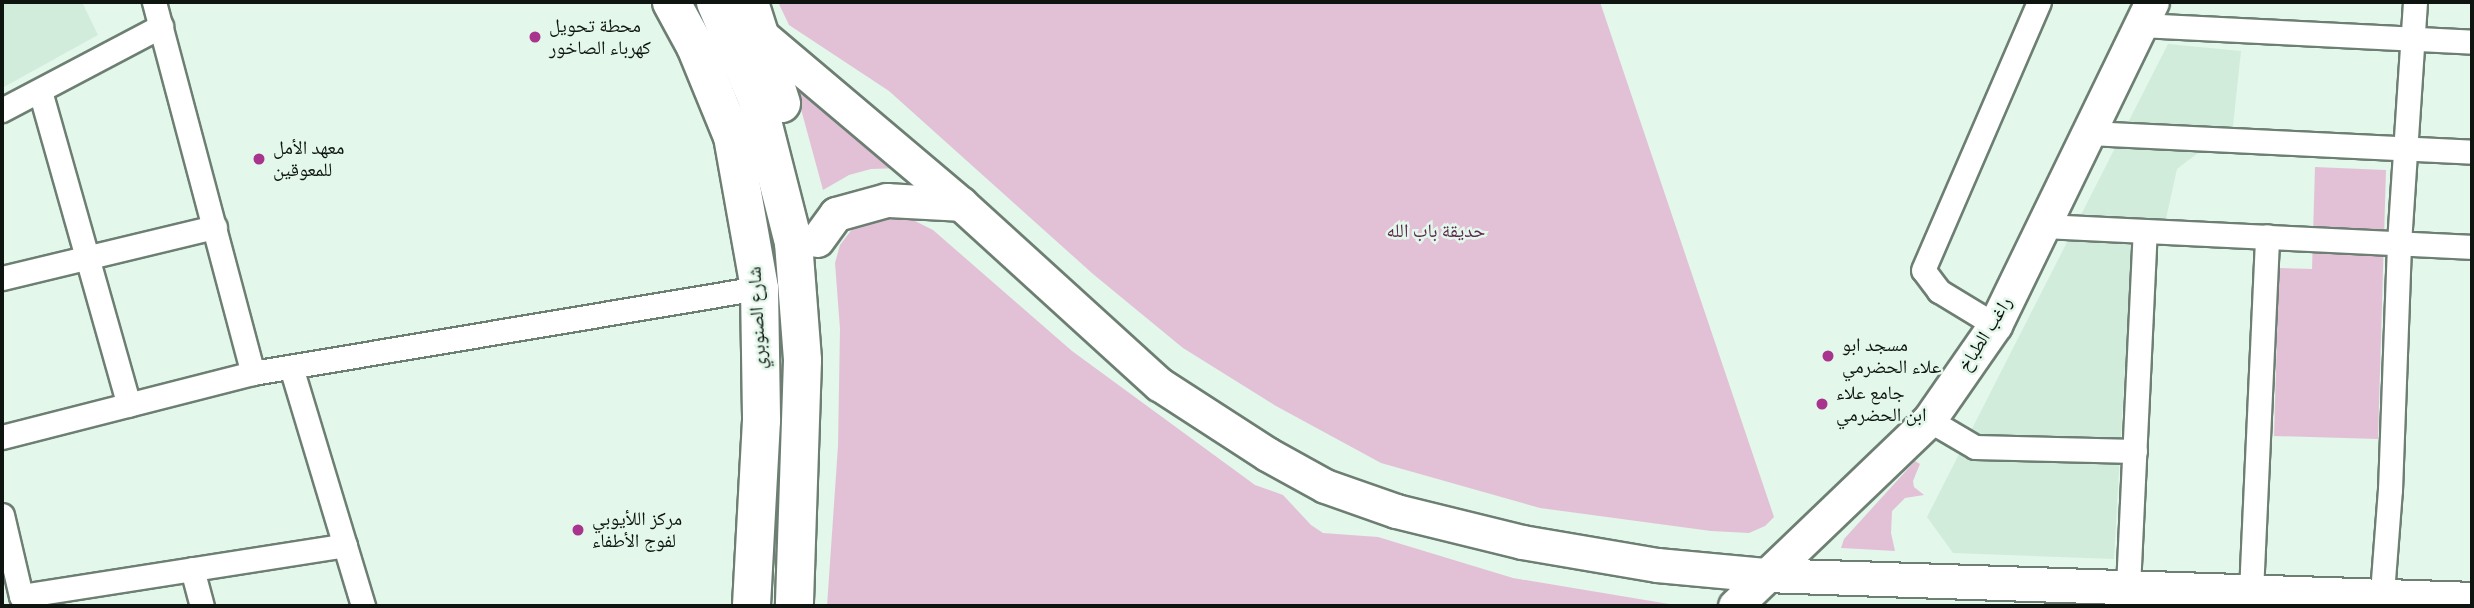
<!DOCTYPE html>
<html>
<head>
<meta charset="utf-8">
<style>
  body { margin:0 }
  #map { position:relative; width:2474px; height:608px; overflow:hidden; background:#e3f7ea; font-family:"Roboto Condensed","Noto Naskh Arabic",sans-serif }
  div>[style] { position:absolute }
  .built>* { inset:0; background:#d1ecdb }
  .green>* { inset:0; background:#e2c1d7 }
  .roads { filter:drop-shadow(2px 0 #6d7e73) drop-shadow(-2px 0 #6d7e73) drop-shadow(0 2px #6d7e73) drop-shadow(0 -2px #6d7e73) }
  .minor>* { height:23px; margin:-11.5px; padding:0 11.5px; transform-origin:11.5px; border-radius:11.5px; background:#fff }
  .secondary>* { height:33px; margin:-16.5px; padding:0 16.5px; transform-origin:16.5px; border-radius:16.5px; background:#fff }
  .primary>* { height:37px; margin:-18.5px; padding:0 18.5px; transform-origin:18.5px; border-radius:18.5px; background:#fff }
  .dots>* { width:19px; height:19px; translate:-50% -50%; box-sizing:border-box; border:4px solid #e3f7ea; border-radius:50% }
  span { translate:-50% -50%; white-space:nowrap; text-align:center; line-height:1.15; -webkit-text-stroke:5px #e3f7ea; paint-order:stroke }
  .poi-label { font-size:19px; color:#0e1510 }
  .left { translate:0 -50%; text-align:left }
  .park-label { font-size:19px; color:#5c274f }
  .street-label { font-size:19px; color:#0e1510 }
  .frame { position:absolute; inset:0; border:4px solid #0e1510; pointer-events:none }
</style>
</head>
<body>
<div id="map">
  <div class="built">
    <i style="clip-path:polygon(2px 2px,82px 2px,98px 35px,2px 88px)"></i>
    <i style="clip-path:polygon(2168px 44px,2241px 51px,2233px 126px,2177px 169px,2165px 223px,2133px 221px,2114px 559px,1953px 553px,1927px 517px)"></i>
  </div>
  <div class="green">
    <i style="clip-path:polygon(778px 2px,1600px 2px,1774px 517px,1765px 526px,1749px 533px,1711px 531px,1540px 508px,1381px 463px,1276px 406px,1183px 348px,1093px 274px,889px 91px,789px 25px)"></i>
    <i style="clip-path:polygon(792px 76px,901px 168px,871px 169px,849px 175px,823px 190px)"></i>
    <i style="clip-path:polygon(2315px 167px,2386px 170px,2378px 439px,2274px 436px,2279px 268px,2312px 269px)"></i>
    <i style="clip-path:polygon(879px 216px,907px 217px,933px 230px,1072px 351px,1255px 485px,1283px 495px,1311px 525px,1323px 533px,1378px 537px,1513px 578px,1681px 606px,827px 606px,838px 446px,840px 329px,835px 263px,840px 245px,856px 224px)"></i>
    <i style="clip-path:polygon(1915px 461px,1920px 464px,1913px 481px,1914px 487px,1924px 495px,1905px 498px,1892px 511px,1891px 533px,1895px 551px,1841px 548px,1844px 539px)"></i>
  </div>
  <div class="roads">
    <div class="minor">
      <i style="left:154px;top:2px;width:384px;rotate:75.1deg"></i>
      <i style="left:2142px;top:25px;width:330px;rotate:2.9deg"></i>
      <i style="left:40px;top:91px;width:326px;rotate:74.2deg"></i>
      <i style="left:2px;top:110px;width:180px;rotate:-27.8deg"></i>
      <i style="left:2090px;top:133px;width:382px;rotate:2.8deg"></i>
      <i style="left:2045px;top:226px;width:428px;rotate:2.8deg"></i>
      <i style="left:2px;top:278px;width:219px;rotate:-13.5deg"></i>
      <i style="left:1995px;top:325px;width:66px;rotate:-148.7deg"></i>
      <i style="left:1939px;top:291px;width:26px;rotate:-127deg"></i>
      <i style="left:1923px;top:270px;width:292px;rotate:-66.6deg"></i>
      <i style="left:291px;top:367px;width:250px;rotate:73.2deg"></i>
      <i style="left:1929px;top:420px;width:53px;rotate:30.4deg"></i>
      <i style="left:1975px;top:447px;width:160px;rotate:1.4deg"></i>
      <i style="left:2px;top:437px;width:259px;rotate:-14.3deg"></i>
      <i style="left:253px;top:373px;width:513px;rotate:-9.54deg"></i>
      <i style="left:2px;top:515px;width:83px;rotate:76.8deg"></i>
      <i style="left:21px;top:596px;width:328px;rotate:-8.9deg"></i>
      <i style="left:192px;top:569px;width:38px;rotate:75deg"></i>
      <i style="left:2128px;top:587px;width:356px;rotate:-87.3deg"></i>
      <i style="left:2251px;top:592px;width:356px;rotate:-87.4deg"></i>
      <i style="left:2381px;top:606px;width:116px;rotate:-85.6deg"></i>
      <i style="left:2390px;top:490px;width:247px;rotate:-87.9deg"></i>
      <i style="left:2399px;top:243px;width:242px;rotate:-86.2deg"></i>
    </div>
    <div class="secondary">
      <i style="left:760px;top:34px;width:263px;rotate:40.2deg"></i>
      <i style="left:961px;top:204px;width:268px;rotate:42.3deg"></i>
      <i style="left:1159px;top:384px;width:129px;rotate:32.9deg"></i>
      <i style="left:1267px;top:454px;width:66px;rotate:28.9deg"></i>
      <i style="left:1325px;top:486px;width:75px;rotate:19.4deg"></i>
      <i style="left:1396px;top:511px;width:130px;rotate:13.8deg"></i>
      <i style="left:1522px;top:542px;width:137px;rotate:9.7deg"></i>
      <i style="left:1657px;top:565px;width:108px;rotate:5.3deg"></i>
      <i style="left:1765px;top:575px;width:707px;rotate:1.94deg"></i>
      <i style="left:817px;top:240px;width:32px;rotate:-54deg"></i>
      <i style="left:836px;top:214px;width:53px;rotate:-15.4deg"></i>
      <i style="left:887px;top:200px;width:74px;rotate:3.1deg"></i>
      <i style="left:1735px;top:606px;width:269px;rotate:-43.8deg"></i>
      <i style="left:1929px;top:420px;width:116px;rotate:-55.2deg"></i>
      <i style="left:1995px;top:325px;width:359px;rotate:-64.1deg"></i>
    </div>
    <div class="primary">
      <i style="left:671px;top:2px;width:50px;rotate:61.4deg"></i>
      <i style="left:695px;top:46px;width:97px;rotate:67.7deg"></i>
      <i style="left:732px;top:136px;width:154px;rotate:79.9deg"></i>
      <i style="left:759px;top:288px;width:132px;rotate:89.1deg"></i>
      <i style="left:761px;top:420px;width:186px;rotate:93.1deg"></i>
      <i style="left:715px;top:2px;width:103px;rotate:66.7deg"></i>
      <i style="left:756px;top:97px;width:150px;rotate:75.7deg"></i>
      <i style="left:793px;top:242px;width:118px;rotate:85.6deg"></i>
      <i style="left:802px;top:360px;width:246px;rotate:91.9deg"></i>
      <i style="left:749px;top:2px;width:106px;rotate:72.4deg"></i>
    </div>
  </div>
  <div class="dots">
    <i style="left:535px;top:37px;background:#a8348e"></i>
    <i style="left:259px;top:159px;background:#a8348e"></i>
    <i style="left:1828px;top:356px;background:#a8348e"></i>
    <i style="left:1822px;top:404px;background:#a8348e"></i>
    <i style="left:578px;top:530px;background:#a8348e"></i>
  </div>
  <div class="poi-label">
    <span class="left" style="left:549px;top:37px">محطة تحويل<br>كهرباء الصاخور</span>
    <span class="left" style="left:273px;top:159px">معهد الأمل<br>للمعوقين</span>
    <span class="left" style="left:1842px;top:356px">مسجد ابو<br>علاء الحضرمي</span>
    <span class="left" style="left:1836px;top:404px">جامع علاء<br>ابن الحضرمي</span>
    <span class="left" style="left:592px;top:530px">مركز اللأيوبي<br>لفوج الأطفاء</span>
  </div>
  <div class="park-label">
    <span style="left:1436px;top:231px">حديقة باب الله</span>
  </div>
  <div class="street-label">
    <span style="left:757px;top:318px;rotate:-93deg">شارع الصنوبري</span>
    <span style="left:1985px;top:334px;rotate:-58deg">راغب الطباخ</span>
  </div>
  <div class="frame"></div>
</div>
</body>
</html>
